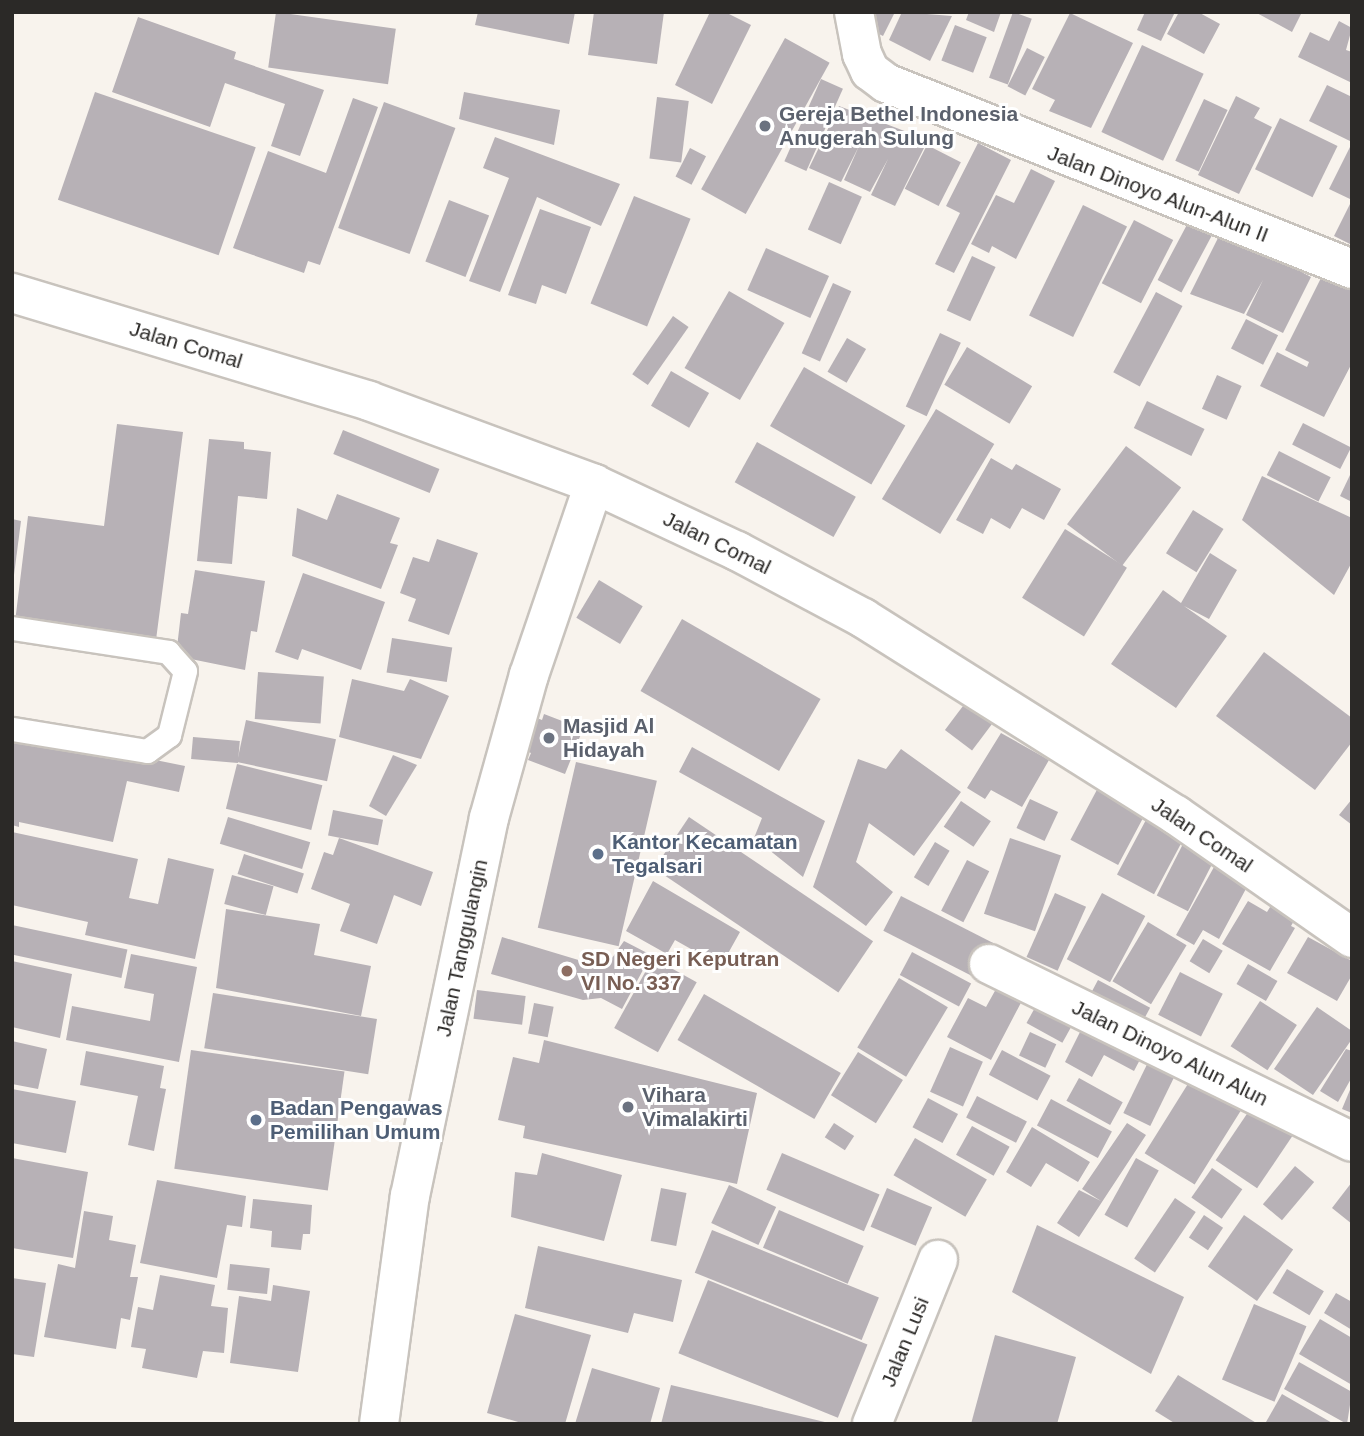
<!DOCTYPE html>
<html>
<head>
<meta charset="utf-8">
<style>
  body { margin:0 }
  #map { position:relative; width:1364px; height:1436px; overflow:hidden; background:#f8f3ed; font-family:Arial,sans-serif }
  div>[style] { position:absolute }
  .building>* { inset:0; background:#b7b1b6; transform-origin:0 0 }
  .roads { filter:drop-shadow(2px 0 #c8c3bd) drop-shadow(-2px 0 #c8c3bd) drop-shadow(0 2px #c8c3bd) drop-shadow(0 -2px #c8c3bd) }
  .service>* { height:23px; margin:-11.5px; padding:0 11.5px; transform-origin:11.5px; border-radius:11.5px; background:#fff }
  .minor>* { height:38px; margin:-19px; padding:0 19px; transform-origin:19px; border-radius:19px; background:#fff }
  .dots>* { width:19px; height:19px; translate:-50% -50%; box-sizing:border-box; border:4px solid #fff; border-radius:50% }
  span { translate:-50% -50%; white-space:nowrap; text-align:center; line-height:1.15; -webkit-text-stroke:6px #fff; paint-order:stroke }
  .worship-label { font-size:21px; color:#5b616d; font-weight:700 }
  .left { translate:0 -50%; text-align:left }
  .street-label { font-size:21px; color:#2b2927 }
  .service-label { font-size:21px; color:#4e5e75; font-weight:700 }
  .education-label { font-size:21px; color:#785e54; font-weight:700 }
  .frame { position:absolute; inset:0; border:14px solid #2b2927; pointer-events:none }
</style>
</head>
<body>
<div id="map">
  <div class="building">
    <i style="left:276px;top:12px;width:121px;height:56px;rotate:8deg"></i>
    <i style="clip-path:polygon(478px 12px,575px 12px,569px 44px,475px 25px)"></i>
    <i style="clip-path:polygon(594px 12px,664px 12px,657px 64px,588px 55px)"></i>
    <i style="clip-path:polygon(710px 12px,725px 12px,751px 25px,712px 104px,675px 85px)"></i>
    <i style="clip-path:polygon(865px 12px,895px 12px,883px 36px,859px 24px)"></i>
    <i style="clip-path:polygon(902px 12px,952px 16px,930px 61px,889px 40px)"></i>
    <i style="clip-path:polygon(969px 12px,1001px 12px,994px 32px,966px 20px)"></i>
    <i style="left:1013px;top:12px;width:20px;height:70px;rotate:20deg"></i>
    <i style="clip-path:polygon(1145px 12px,1175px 12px,1161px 41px,1137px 30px)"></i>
    <i style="clip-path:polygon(1179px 12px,1198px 12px,1220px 24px,1204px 54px,1167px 34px)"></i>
    <i style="clip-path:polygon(1255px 12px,1302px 12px,1292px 32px)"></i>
    <i style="clip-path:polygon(1070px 13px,1133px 43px,1091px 128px,1049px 111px,1055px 100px,1032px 89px)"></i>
    <i style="clip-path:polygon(138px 17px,236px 52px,234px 59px,324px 90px,300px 156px,271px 146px,285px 104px,225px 83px,210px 127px,112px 92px)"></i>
    <i style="clip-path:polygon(1339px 21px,1352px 28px,1346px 50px,1352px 52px,1352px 83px,1298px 57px,1310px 32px,1329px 41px)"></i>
    <i style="left:955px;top:25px;width:34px;height:38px;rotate:21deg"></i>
    <i style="left:785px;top:38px;width:51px;height:173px;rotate:29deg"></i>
    <i style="left:1142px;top:45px;width:68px;height:96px;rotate:25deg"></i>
    <i style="left:1027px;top:48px;width:20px;height:43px;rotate:27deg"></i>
    <i style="left:821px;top:79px;width:24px;height:90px;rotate:24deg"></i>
    <i style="clip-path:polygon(1327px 85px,1352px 97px,1352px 142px,1309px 121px)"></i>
    <i style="left:95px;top:92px;width:170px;height:114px;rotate:19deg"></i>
    <i style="clip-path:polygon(464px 92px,560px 110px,554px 145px,459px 119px)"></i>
    <i style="clip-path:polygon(1236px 96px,1260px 108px,1254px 118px,1272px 127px,1239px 194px,1198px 175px)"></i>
    <i style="left:657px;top:97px;width:32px;height:62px;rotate:7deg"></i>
    <i style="clip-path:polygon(353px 98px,378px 107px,320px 265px,308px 261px,304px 273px,233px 248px,268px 151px,326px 173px)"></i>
    <i style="left:1204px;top:99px;width:26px;height:68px;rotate:25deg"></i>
    <i style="left:384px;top:102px;width:76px;height:134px;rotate:20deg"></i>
    <i style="clip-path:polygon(839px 106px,928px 140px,895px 206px,871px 195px,888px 159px,870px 192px,844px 180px,859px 146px,841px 182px,809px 168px)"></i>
    <i style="left:1280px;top:118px;width:64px;height:57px;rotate:26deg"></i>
    <i style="clip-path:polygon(495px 137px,620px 184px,601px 226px,537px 197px,500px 292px,469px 281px,509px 178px,483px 168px)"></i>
    <i style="clip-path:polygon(978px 143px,1011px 160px,954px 273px,935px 264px,960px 213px,946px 206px)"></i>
    <i style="left:927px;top:145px;width:38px;height:49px;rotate:27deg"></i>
    <i style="clip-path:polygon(1350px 147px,1352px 148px,1350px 199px,1329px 189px)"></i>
    <i style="left:690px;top:148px;width:18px;height:32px;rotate:27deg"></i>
    <i style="clip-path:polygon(1031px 169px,1055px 181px,1016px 259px,992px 246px,989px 253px,971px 244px,996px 195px,1014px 203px)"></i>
    <i style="left:829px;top:182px;width:36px;height:52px;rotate:24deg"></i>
    <i style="left:634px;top:196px;width:61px;height:116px;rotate:22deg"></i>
    <i style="left:449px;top:200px;width:43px;height:66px;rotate:21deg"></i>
    <i style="clip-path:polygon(1352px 200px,1352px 245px,1334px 236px)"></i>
    <i style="left:1083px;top:205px;width:49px;height:123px;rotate:26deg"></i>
    <i style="clip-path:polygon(540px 209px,591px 227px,566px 294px,542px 285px,536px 304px,508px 295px)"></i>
    <i style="left:1190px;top:219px;width:27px;height:69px;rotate:28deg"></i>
    <i style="left:1134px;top:220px;width:44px;height:71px;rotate:27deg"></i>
    <i style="clip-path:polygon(1222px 230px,1311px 277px,1283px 333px,1246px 315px,1263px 280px,1244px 314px,1190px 294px)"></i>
    <i style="left:766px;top:248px;width:69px;height:46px;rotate:24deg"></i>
    <i style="left:972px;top:256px;width:26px;height:60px;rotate:25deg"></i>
    <i style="clip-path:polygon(1322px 276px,1352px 291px,1352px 363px,1324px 417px,1260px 386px,1277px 352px,1307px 367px,1309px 362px,1285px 350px)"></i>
    <i style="left:833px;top:283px;width:20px;height:77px;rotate:24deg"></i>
    <i style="left:729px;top:291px;width:64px;height:89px;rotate:30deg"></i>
    <i style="left:1156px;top:292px;width:30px;height:91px;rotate:28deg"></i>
    <i style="left:673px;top:316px;width:19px;height:71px;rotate:35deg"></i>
    <i style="left:1246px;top:319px;width:36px;height:33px;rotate:27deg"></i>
    <i style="left:940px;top:333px;width:23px;height:81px;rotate:25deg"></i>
    <i style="left:847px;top:338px;width:22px;height:39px;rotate:30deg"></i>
    <i style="left:967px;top:347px;width:76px;height:44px;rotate:31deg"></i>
    <i style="left:804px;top:367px;width:117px;height:68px;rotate:30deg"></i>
    <i style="left:671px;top:371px;width:44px;height:40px;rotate:30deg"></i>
    <i style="left:1217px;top:375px;width:27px;height:37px;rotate:24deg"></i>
    <i style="left:1147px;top:401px;width:64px;height:30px;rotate:26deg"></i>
    <i style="left:936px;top:409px;width:68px;height:105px;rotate:31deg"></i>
    <i style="left:1303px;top:423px;width:54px;height:24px;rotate:27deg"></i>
    <i style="clip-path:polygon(117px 424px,183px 432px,156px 640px,15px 622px,28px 516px,104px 526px)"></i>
    <i style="left:343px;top:430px;width:104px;height:26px;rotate:22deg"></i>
    <i style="clip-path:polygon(209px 439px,244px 442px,244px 449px,271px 452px,267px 499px,238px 496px,232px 564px,197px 561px)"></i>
    <i style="left:757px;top:442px;width:113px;height:46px;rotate:29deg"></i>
    <i style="left:1126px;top:446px;width:69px;height:98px;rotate:37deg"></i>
    <i style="left:1279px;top:451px;width:58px;height:27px;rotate:27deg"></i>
    <i style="clip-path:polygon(991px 458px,1012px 470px,1016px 464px,1061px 489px,1044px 520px,1022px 508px,1010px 529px,991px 518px,983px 534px,956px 520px)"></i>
    <i style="clip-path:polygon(1350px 475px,1352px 476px,1352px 502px,1340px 496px)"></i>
    <i style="clip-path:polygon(1262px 476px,1352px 518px,1352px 562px,1334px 595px,1242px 520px)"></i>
    <i style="clip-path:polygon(337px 494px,400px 518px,390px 543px,398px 545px,381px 589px,292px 556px,297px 508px,327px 520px)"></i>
    <i style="left:1193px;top:510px;width:36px;height:51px;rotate:32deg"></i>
    <i style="clip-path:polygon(12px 519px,21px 521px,14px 575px,12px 575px)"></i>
    <i style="left:1065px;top:529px;width:73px;height:81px;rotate:32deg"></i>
    <i style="clip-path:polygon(437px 539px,478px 553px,449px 635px,408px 621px,416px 599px,400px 593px,413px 557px,429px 562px)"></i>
    <i style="clip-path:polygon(1210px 553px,1237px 570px,1209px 619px,1184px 606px,1227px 636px,1176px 708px,1111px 664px,1163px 590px,1181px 603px)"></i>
    <i style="clip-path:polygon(195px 570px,265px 581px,257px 632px,251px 631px,245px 670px,176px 656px,181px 613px,188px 614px)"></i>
    <i style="clip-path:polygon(303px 573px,385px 602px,361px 670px,302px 649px,298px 660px,275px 652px)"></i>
    <i style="left:599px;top:580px;width:51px;height:44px;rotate:31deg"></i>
    <i style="left:682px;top:619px;width:160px;height:83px;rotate:30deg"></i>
    <i style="left:392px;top:638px;width:61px;height:35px;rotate:9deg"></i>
    <i style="clip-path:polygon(1264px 652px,1352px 718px,1352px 742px,1315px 790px,1216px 716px)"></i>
    <i style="left:258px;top:672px;width:66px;height:47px;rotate:4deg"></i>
    <i style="clip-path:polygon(352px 679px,404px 691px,410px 679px,449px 696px,421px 759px,339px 737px)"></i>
    <i style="left:969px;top:698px;width:34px;height:40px;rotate:37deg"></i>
    <i style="clip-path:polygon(527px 714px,542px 720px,544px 714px,583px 729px,565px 774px,528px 760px,531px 753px,515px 746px)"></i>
    <i style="left:246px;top:720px;width:92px;height:43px;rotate:12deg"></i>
    <i style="clip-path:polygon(12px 731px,185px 766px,179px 792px,127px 781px,113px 842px,19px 822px,19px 827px,12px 825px)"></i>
    <i style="clip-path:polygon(1001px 733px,1049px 760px,1022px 807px,991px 790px,985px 799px,967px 788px)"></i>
    <i style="left:193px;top:737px;width:47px;height:22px;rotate:5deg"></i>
    <i style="clip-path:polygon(692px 747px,825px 821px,803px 877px,754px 838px,762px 818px,679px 772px)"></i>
    <i style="clip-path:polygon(901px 749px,961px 792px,914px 856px,869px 823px,856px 862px,893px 892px,866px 926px,813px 887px,858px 759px,886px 769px)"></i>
    <i style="clip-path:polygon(393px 755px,417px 765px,386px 816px,369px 806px)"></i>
    <i style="left:576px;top:762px;width:83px;height:170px;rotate:13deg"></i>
    <i style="left:237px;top:764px;width:88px;height:46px;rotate:14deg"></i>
    <i style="left:1100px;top:784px;width:54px;height:63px;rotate:28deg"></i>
    <i style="left:1030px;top:799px;width:31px;height:32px;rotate:25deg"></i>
    <i style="clip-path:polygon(1352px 799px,1352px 825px,1339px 815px)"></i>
    <i style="left:961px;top:801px;width:36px;height:31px;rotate:34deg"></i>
    <i style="left:333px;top:810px;width:51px;height:26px;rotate:11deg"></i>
    <i style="left:228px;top:817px;width:86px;height:28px;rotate:17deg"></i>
    <i style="left:689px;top:817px;width:222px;height:62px;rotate:34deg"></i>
    <i style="left:1147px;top:818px;width:42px;height:64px;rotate:28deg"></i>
    <i style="clip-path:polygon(12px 832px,138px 859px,129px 898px,158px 904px,168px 858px,214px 869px,195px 959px,85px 935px,88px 922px,12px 905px)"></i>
    <i style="clip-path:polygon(339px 838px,433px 872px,421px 906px,394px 895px,377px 944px,340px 931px,350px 904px,311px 889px,324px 852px,333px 855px)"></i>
    <i style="left:1010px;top:838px;width:54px;height:80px;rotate:19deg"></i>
    <i style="left:935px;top:842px;width:17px;height:41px;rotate:31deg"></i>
    <i style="left:1184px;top:842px;width:35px;height:60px;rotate:27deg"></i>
    <i style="left:244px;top:854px;width:63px;height:21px;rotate:18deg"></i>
    <i style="left:967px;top:860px;width:25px;height:57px;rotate:27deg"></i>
    <i style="clip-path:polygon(1214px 867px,1248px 885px,1219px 939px,1203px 930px,1194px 945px,1176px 935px)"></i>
    <i style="left:232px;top:875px;width:43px;height:30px;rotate:15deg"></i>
    <i style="clip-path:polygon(653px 881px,740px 932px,721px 966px,675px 940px,667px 954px,626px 931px)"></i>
    <i style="left:1055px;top:893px;width:34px;height:70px;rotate:24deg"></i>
    <i style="left:1102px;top:893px;width:49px;height:75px;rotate:28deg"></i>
    <i style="clip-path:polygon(1279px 893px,1302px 907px,1291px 926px,1295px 928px,1270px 971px,1222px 944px,1248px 901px,1267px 912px)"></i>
    <i style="left:901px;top:896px;width:104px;height:39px;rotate:27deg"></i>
    <i style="clip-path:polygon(226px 909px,320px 924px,314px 955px,371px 966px,361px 1016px,216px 988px)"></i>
    <i style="left:1148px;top:922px;width:45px;height:69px;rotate:31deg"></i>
    <i style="left:12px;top:925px;width:118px;height:29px;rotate:12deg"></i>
    <i style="clip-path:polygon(502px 937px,605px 968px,624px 941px,651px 955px,622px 1009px,601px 998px,583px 1000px,491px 974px)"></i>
    <i style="clip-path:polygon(1308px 937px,1352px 961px,1352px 975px,1337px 1001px,1287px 973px)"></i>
    <i style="left:1203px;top:939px;width:23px;height:26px;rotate:31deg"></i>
    <i style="left:912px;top:952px;width:67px;height:26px;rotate:28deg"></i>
    <i style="clip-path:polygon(131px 954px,197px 967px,179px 1062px,66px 1040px,72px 1006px,150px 1021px,154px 994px,124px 988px)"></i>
    <i style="left:653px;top:958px;width:50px;height:80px;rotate:29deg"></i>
    <i style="clip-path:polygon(12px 961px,72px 974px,60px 1038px,12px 1027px)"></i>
    <i style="left:1248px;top:964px;width:34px;height:23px;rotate:30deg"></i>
    <i style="left:1180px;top:972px;width:48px;height:48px;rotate:27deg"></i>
    <i style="left:899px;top:978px;width:57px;height:81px;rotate:31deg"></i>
    <i style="clip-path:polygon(1001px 980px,1026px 993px,991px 1060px,947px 1037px,968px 998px,986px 1007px)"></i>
    <i style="left:1098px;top:980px;width:59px;height:28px;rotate:28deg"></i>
    <i style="left:477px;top:990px;width:49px;height:29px;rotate:7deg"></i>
    <i style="left:213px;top:993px;width:166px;height:56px;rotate:9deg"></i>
    <i style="left:704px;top:994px;width:158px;height:53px;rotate:30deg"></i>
    <i style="left:1042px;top:995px;width:41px;height:32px;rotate:29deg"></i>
    <i style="left:1260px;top:1001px;width:44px;height:54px;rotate:33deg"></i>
    <i style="left:534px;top:1003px;width:20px;height:31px;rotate:11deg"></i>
    <i style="clip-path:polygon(1317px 1007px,1352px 1031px,1352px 1039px,1313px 1095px,1274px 1069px)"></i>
    <i style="clip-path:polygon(1087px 1018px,1145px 1050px,1134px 1071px,1104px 1055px,1092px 1077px,1065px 1062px)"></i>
    <i style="left:1030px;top:1032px;width:29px;height:26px;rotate:25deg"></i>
    <i style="clip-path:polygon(544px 1040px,757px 1093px,737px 1184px,523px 1138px,525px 1126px,498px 1120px,513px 1057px,539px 1063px)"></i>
    <i style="clip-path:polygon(12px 1041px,47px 1049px,38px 1089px,12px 1084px)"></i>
    <i style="left:950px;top:1047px;width:36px;height:49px;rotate:24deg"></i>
    <i style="clip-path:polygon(1346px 1049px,1352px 1051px,1352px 1077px,1338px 1102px,1320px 1091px)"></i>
    <i style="left:191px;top:1050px;width:155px;height:120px;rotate:8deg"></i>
    <i style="left:1002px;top:1050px;width:55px;height:28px;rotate:28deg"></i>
    <i style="left:1154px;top:1050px;width:30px;height:70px;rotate:26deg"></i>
    <i style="clip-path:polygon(86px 1051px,164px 1066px,160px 1088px,166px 1089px,154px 1151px,128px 1145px,138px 1096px,80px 1085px)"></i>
    <i style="left:858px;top:1052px;width:53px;height:51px;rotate:32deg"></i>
    <i style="left:1196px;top:1071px;width:59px;height:97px;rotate:32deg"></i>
    <i style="left:1079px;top:1078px;width:50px;height:26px;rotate:29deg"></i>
    <i style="clip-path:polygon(1352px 1085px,1352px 1113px,1342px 1109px)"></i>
    <i style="clip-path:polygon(12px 1089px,76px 1101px,66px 1153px,12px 1143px)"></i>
    <i style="left:977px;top:1096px;width:56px;height:24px;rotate:27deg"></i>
    <i style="left:928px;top:1098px;width:34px;height:33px;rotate:28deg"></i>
    <i style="left:1051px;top:1099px;width:69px;height:30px;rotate:28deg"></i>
    <i style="left:1257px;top:1099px;width:50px;height:74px;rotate:34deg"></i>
    <i style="left:834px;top:1123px;width:24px;height:17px;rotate:33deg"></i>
    <i style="clip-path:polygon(1127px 1123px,1146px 1135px,1079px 1237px,1057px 1223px,1079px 1190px,1101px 1201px,1082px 1189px)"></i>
    <i style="left:972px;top:1126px;width:43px;height:33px;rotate:29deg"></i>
    <i style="clip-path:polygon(1032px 1127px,1090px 1162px,1078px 1182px,1046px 1163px,1031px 1187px,1006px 1172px)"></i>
    <i style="left:915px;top:1138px;width:83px;height:43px;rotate:30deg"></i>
    <i style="clip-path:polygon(542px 1153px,622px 1175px,604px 1241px,511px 1217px,515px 1172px,537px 1175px)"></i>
    <i style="left:782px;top:1153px;width:106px;height:40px;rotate:23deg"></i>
    <i style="clip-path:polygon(12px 1158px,88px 1172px,73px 1258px,12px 1248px)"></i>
    <i style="left:1136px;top:1158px;width:26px;height:65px;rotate:29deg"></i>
    <i style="left:1295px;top:1166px;width:25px;height:50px;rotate:40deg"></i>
    <i style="left:1212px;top:1168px;width:37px;height:36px;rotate:35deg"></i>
    <i style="clip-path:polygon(157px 1180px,246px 1196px,242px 1227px,227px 1225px,217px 1278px,140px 1263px)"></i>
    <i style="clip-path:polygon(1352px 1182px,1352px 1224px,1332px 1208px)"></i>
    <i style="left:729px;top:1185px;width:52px;height:42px;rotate:25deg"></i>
    <i style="left:661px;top:1188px;width:26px;height:54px;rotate:11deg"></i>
    <i style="left:887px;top:1188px;width:49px;height:42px;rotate:23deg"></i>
    <i style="left:1175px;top:1198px;width:25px;height:73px;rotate:34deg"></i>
    <i style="clip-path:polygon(253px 1199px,312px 1205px,310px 1234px,303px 1234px,301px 1250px,271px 1247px,272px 1231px,250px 1228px)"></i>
    <i style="left:779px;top:1210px;width:92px;height:41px;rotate:23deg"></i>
    <i style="clip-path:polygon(84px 1211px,113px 1216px,109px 1240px,136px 1245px,130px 1277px,138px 1277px,130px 1320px,121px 1318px,116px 1349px,44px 1337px,58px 1264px,75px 1268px)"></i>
    <i style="left:1204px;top:1215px;width:23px;height:27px;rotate:34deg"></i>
    <i style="left:1244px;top:1215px;width:60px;height:63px;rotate:35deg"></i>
    <i style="clip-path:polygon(1037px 1225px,1184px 1297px,1151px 1374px,1012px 1292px)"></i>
    <i style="left:712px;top:1230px;width:180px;height:46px;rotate:22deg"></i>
    <i style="clip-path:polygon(538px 1246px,682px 1280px,673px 1322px,634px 1313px,628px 1333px,525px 1308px)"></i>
    <i style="left:230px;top:1264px;width:40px;height:26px;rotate:6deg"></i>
    <i style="left:1287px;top:1269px;width:43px;height:28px;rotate:31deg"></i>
    <i style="clip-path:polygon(160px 1275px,215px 1285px,211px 1306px,228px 1308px,224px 1353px,203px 1351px,197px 1378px,142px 1368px,146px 1349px,131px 1347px,138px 1307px,153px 1310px)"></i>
    <i style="clip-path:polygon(12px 1278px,46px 1283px,34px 1357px,12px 1354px)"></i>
    <i style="left:708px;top:1280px;width:172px;height:79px;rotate:22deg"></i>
    <i style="clip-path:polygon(273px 1285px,310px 1291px,298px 1372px,230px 1363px,239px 1296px,271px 1301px)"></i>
    <i style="clip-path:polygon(1336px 1293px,1352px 1302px,1352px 1330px,1324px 1313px)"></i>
    <i style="left:1254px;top:1304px;width:57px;height:82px;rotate:23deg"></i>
    <i style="clip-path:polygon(515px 1314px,591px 1335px,565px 1424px,525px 1424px,487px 1413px)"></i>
    <i style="clip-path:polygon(1320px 1319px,1352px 1338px,1352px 1385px,1299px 1354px)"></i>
    <i style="clip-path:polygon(995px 1335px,1076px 1357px,1057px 1424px,971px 1424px)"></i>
    <i style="clip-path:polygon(1299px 1362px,1352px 1392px,1347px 1424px,1284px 1389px)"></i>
    <i style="clip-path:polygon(592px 1368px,660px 1388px,650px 1424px,575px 1424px)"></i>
    <i style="clip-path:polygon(1178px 1375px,1258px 1424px,1176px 1424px,1155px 1411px)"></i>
    <i style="clip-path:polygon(671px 1385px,829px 1423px,829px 1424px,661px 1424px)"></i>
    <i style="clip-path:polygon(1282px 1394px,1334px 1424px,1266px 1422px)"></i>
  </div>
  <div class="roads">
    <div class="service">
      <i style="left:12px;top:628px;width:158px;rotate:8.7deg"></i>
      <i style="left:168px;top:652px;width:25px;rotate:48deg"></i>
      <i style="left:185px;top:671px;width:66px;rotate:104deg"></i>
      <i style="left:169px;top:735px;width:27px;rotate:144deg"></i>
      <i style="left:147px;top:751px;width:137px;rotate:-170.7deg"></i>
    </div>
    <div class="minor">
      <i style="left:854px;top:12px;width:43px;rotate:79.2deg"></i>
      <i style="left:862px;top:54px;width:19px;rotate:65deg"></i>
      <i style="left:870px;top:71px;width:20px;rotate:37deg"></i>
      <i style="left:886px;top:83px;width:502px;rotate:21.76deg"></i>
      <i style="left:12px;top:293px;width:373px;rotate:16.8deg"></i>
      <i style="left:369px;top:401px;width:240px;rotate:20.2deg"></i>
      <i style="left:594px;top:484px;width:158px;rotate:25.1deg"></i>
      <i style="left:737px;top:551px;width:143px;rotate:28deg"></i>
      <i style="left:863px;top:618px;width:370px;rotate:32.2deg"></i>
      <i style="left:1176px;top:815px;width:215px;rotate:34.9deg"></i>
      <i style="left:989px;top:964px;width:404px;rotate:26.1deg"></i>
      <i style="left:379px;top:1424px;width:230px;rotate:-82.3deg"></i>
      <i style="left:410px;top:1196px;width:386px;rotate:-78.2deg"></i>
      <i style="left:489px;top:818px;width:148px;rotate:-74.4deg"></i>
      <i style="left:529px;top:675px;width:202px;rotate:-71.2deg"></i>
      <i style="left:872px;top:1424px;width:177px;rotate:-68.1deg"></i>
    </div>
  </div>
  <div class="dots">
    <i style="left:765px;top:126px;background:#6b7280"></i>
    <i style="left:549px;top:738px;background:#6b7280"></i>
    <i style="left:598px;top:854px;background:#5c6f8a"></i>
    <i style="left:567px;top:971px;background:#8d6e63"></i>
    <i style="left:628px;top:1107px;background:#6b7280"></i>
    <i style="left:256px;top:1120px;background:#5c6f8a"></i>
  </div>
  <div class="worship-label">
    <span class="left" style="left:779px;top:126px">Gereja Bethel Indonesia<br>Anugerah Sulung</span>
    <span class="left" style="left:563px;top:738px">Masjid Al<br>Hidayah</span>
    <span class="left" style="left:642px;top:1107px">Vihara<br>Vimalakirti</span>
  </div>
  <div class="street-label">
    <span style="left:1158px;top:194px;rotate:21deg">Jalan Dinoyo Alun-Alun II</span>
    <span style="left:186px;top:345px;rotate:17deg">Jalan Comal</span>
    <span style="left:717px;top:543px;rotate:26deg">Jalan Comal</span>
    <span style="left:1202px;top:835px;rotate:34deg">Jalan Comal</span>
    <span style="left:462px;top:948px;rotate:-78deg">Jalan Tanggulangin</span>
    <span style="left:1170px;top:1053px;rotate:26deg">Jalan Dinoyo Alun Alun</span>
    <span style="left:905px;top:1342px;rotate:-68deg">Jalan Lusi</span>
  </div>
  <div class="service-label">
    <span class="left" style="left:612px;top:854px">Kantor Kecamatan<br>Tegalsari</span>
    <span class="left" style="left:270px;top:1120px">Badan Pengawas<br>Pemilihan Umum</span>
  </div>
  <div class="education-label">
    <span class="left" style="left:581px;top:971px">SD Negeri Keputran<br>VI No. 337</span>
  </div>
  <div class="frame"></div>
</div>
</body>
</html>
